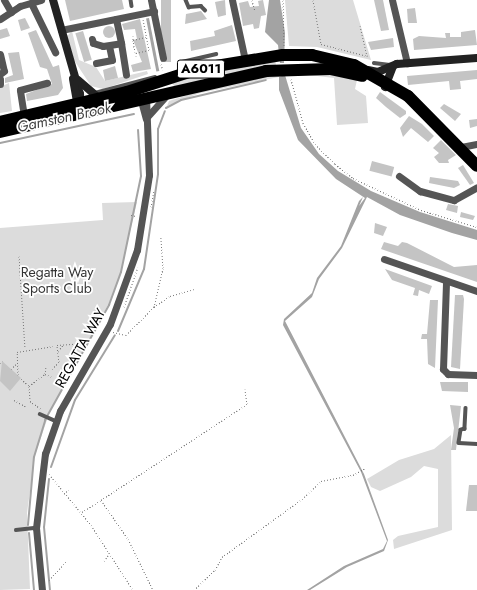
<!DOCTYPE html>
<html>
<head>
<meta charset="utf-8">
<style>
  body { margin:0 }
  #map { position:relative; width:477px; height:590px; overflow:hidden; background:#fff; font-family:Jost,sans-serif }
  div>[style] { position:absolute }
  .green>* { inset:0; background:#dcdcdc }
  .water>* { inset:0; background:#a3a3a3; transform-origin:0 0 }
  .stream>* { height:2px; margin:-1px; padding:0 1px; transform-origin:1px; border-radius:1px; background:#a3a3a3 }
  .building>* { inset:0; background:#c4c4c4; transform-origin:0 0 }
  .round { border-radius:50% }
  .path>* { height:1px; margin-top:-0.5px; transform-origin:0; background:repeating-linear-gradient(90deg,#777 0 1px,transparent 0 3px) }
  .lane>* { height:3.5px; margin:-1.75px; padding:0 1.75px; transform-origin:1.75px; border-radius:1.75px; background:#555 }
  .street>* { height:7px; margin:-3.5px; padding:0 3.5px; transform-origin:3.5px; border-radius:3.5px; background:#555 }
  .secondary>* { height:8px; margin:-4px; padding:0 4px; transform-origin:4px; border-radius:4px; background:#222 }
  .highway>* { height:12px; margin:-6px; padding:0 6px; transform-origin:6px; border-radius:6px; background:#000 }
  span { translate:-50% -50%; white-space:nowrap; text-align:center; line-height:1.15; -webkit-text-stroke:3.5px #fff; paint-order:stroke }
  .shield-label span { padding:1px 3px; background:#fff; border:1px solid; border-radius:3px; -webkit-text-stroke-width:0 }
  .shield-label { font-size:13px; color:#000; font-weight:700 }
  .park-label { font-size:14px; color:#333 }
  .street-label { font-size:14px; color:#000 }
  .water-label { font-size:15px; color:#444; font-style:italic }
</style>
</head>
<body>
<div id="map">
  <div class="green">
    <i style="clip-path:polygon(285px 0,353px 0,371px 60px,317px 47px,289px 46px)"></i>
    <i style="clip-path:polygon(72px 31px,79px 60px,96px 67px,105px 81px,147px 71px,148px 74px,103px 89px,91px 86px,74px 60px,67px 36px)"></i>
    <i style="clip-path:polygon(275px 60px,276px 65px,309px 65px,175px 87px,170px 81px)"></i>
    <i style="clip-path:polygon(327px 74px,357px 80px,355px 89px,366px 96px,368px 123px,337px 125px,334px 78px,309px 75px)"></i>
    <i style="clip-path:polygon(289px 75px,200px 93px,167px 106px,169px 101px,200px 91px,255px 77px)"></i>
    <i style="clip-path:polygon(9px 83px,12px 111px,0 113px,0 87px)"></i>
    <i style="clip-path:polygon(137px 202px,120px 274px,109px 303px,50px 411px,35px 455px,27px 513px,30px 589px,0 590px,0 228px,103px 220px,102px 203px)"></i>
    <i style="clip-path:polygon(451px 435px,452px 530px,394px 549px,393px 540px,398px 536px,438px 527px,438px 469px,424px 466px,411px 477px,380px 491px,371px 487px,367px 479px,399px 460px,434px 449px)"></i>
  </div>
  <div class="water">
    <i style="clip-path:polygon(269px 0,280px 0,285px 33px,284px 63px,280px 63px,278px 45px,265px 32px)"></i>
    <i style="left:149px;top:18px;width:54px;height:3px;rotate:79deg"></i>
    <i style="clip-path:polygon(285px 75px,301px 128px,319px 154px,338px 171px,371px 191px,420px 212px,477px 230px,477px 240px,452px 233px,400px 215px,367px 197px,342px 248px,319px 279px,312px 297px,285px 321px,364px 474px,388px 540px,384px 551px,347px 567px,310px 590px,307px 590px,344px 566px,383px 549px,387px 541px,361px 472px,283px 325px,284px 319px,312px 293px,317px 278px,341px 246px,359px 201px,363px 197px,359px 206px,365px 198px,336px 179px,298px 140px,279px 90px,279px 77px)"></i>
  </div>
  <div class="stream">
    <i style="left:166px;top:108px;width:17px;rotate:-28deg"></i>
    <i style="left:181px;top:100px;width:87px;rotate:-13.2deg"></i>
    <i style="left:0;top:143px;width:137px;rotate:-12.2deg"></i>
    <i style="left:118px;top:331px;width:67px;rotate:-67.2deg"></i>
    <i style="left:144px;top:269px;width:96px;rotate:-81.6deg"></i>
    <i style="left:158px;top:174px;width:45px;rotate:-90deg"></i>
    <i style="left:158px;top:129px;width:19px;rotate:-69deg"></i>
    <i style="left:51px;top:467px;width:71px;rotate:-70.3deg"></i>
    <i style="left:75px;top:400px;width:76px;rotate:-58.4deg"></i>
    <i style="left:49px;top:479px;width:48px;rotate:95.9deg"></i>
    <i style="left:44px;top:527px;width:63px;rotate:84.6deg"></i>
    <i style="left:28px;top:525px;width:68px;rotate:-85deg"></i>
    <i style="left:34px;top:457px;width:39px;rotate:-73deg"></i>
    <i style="left:45px;top:420px;width:132px;rotate:-60.9deg"></i>
    <i style="left:109px;top:305px;width:35px;rotate:-70deg"></i>
    <i style="left:121px;top:272px;width:98px;rotate:-78.2deg"></i>
    <i style="left:141px;top:176px;width:46px;rotate:-93.7deg"></i>
    <i style="left:29px;top:533px;width:57px;rotate:85deg"></i>
  </div>
  <div class="building">
    <i style="clip-path:polygon(65px 0,122px 0,124px 9px,70px 21px)"></i>
    <i style="left:161px;top:0;width:10px;height:62px"></i>
    <i style="clip-path:polygon(225px 0,226px 15px,218px 17px,215px 2px)"></i>
    <i style="clip-path:polygon(263px 0,266px 15px,261px 16px,259px 28px,254px 29px,253px 24px,243px 26px,239px 3px,248px 1px,250px 7px,259px 6px,258px 1px)"></i>
    <i style="clip-path:polygon(374px 0,383px 0,389px 30px,381px 31px)"></i>
    <i style="clip-path:polygon(415px 8px,417px 23px,408px 23px,407px 9px)"></i>
    <i style="clip-path:polygon(201px 11px,207px 19px,185px 24px,186px 14px)"></i>
    <i style="clip-path:polygon(25px 18px,30px 28px,21px 31px,18px 20px)"></i>
    <i style="clip-path:polygon(140px 19px,151px 69px,133px 72px,131px 65px,142px 62px,133px 40px,137px 39px,135px 29px,124px 30px,122px 24px)"></i>
    <i style="clip-path:polygon(232px 25px,236px 41px,191px 51px,190px 41px,215px 36px,214px 31px)"></i>
    <i class="round" style="left:103px;top:26px;width:12px;height:12px"></i>
    <i style="clip-path:polygon(7px 28px,10px 36px,0 39px,0 30px)"></i>
    <i style="clip-path:polygon(36px 30px,53px 67px,59px 65px,63px 88px,58px 95px,27px 101px,26px 94px,52px 84px,47px 69px,40px 67px,28px 33px)"></i>
    <i style="clip-path:polygon(475px 30px,477px 45px,414px 50px,413px 39px,419px 36px,446px 38px,445px 33px,450px 33px,450px 37px,461px 37px,461px 32px)"></i>
    <i style="left:83px;top:31px;width:30px;height:8px;rotate:73deg"></i>
    <i style="clip-path:polygon(393px 38px,394px 47px,371px 50px,368px 42px)"></i>
    <i style="clip-path:polygon(19px 52px,24px 79px,5px 83px,5px 78px,13px 75px,8px 53px)"></i>
    <i style="clip-path:polygon(115px 66px,118px 78px,105px 81px,103px 70px)"></i>
    <i style="clip-path:polygon(477px 70px,477px 79px,460px 81px,461px 89px,450px 90px,449px 81px,408px 85px,407px 76px)"></i>
    <i style="clip-path:polygon(380px 92px,406px 111px,406px 114px,400px 118px,386px 107px,376px 98px)"></i>
    <i style="clip-path:polygon(444px 104px,461px 114px,455px 121px,440px 108px)"></i>
    <i style="clip-path:polygon(409px 116px,422px 124px,434px 136px,428px 142px,411px 128px,403px 137px,400px 128px)"></i>
    <i style="clip-path:polygon(477px 119px,477px 126px,470px 128px,469px 120px)"></i>
    <i style="clip-path:polygon(441px 140px,456px 155px,448px 160px,449px 163px,439px 163px,434px 157px,439px 153px,433px 148px)"></i>
    <i style="left:372px;top:161px;width:23px;height:10px;rotate:15deg"></i>
    <i style="clip-path:polygon(463px 165px,474px 183px,470px 185px,458px 168px)"></i>
    <i style="clip-path:polygon(430px 177px,458px 181px,460px 185px,454px 188px,429px 183px)"></i>
    <i style="clip-path:polygon(448px 204px,458px 206px,457px 213px,446px 210px)"></i>
    <i style="clip-path:polygon(461px 212px,475px 216px,473px 220px,460px 217px)"></i>
    <i style="clip-path:polygon(375px 223px,387px 227px,383px 236px,374px 233px)"></i>
    <i style="clip-path:polygon(384px 242px,398px 246px,402px 242px,407px 243px,454px 267px,477px 265px,477px 282px,381px 249px)"></i>
    <i style="clip-path:polygon(385px 269px,432px 286px,429px 294px,419px 290px,418px 296px,413px 295px,415px 288px,392px 280px)"></i>
    <i style="clip-path:polygon(455px 295px,463px 295px,464px 299px,460px 369px,451px 367px)"></i>
    <i style="clip-path:polygon(430px 300px,438px 300px,435px 368px,428px 364px,427px 339px,421px 339px,422px 334px,427px 334px)"></i>
    <i style="clip-path:polygon(2px 361px,21px 378px,10px 391px,0 381px)"></i>
    <i style="clip-path:polygon(440px 382px,468px 382px,468px 392px,442px 391px)"></i>
    <i style="clip-path:polygon(450px 405px,461px 406px,456px 450px,451px 450px,454px 428px)"></i>
    <i style="clip-path:polygon(469px 485px,477px 485px,477px 511px,466px 511px)"></i>
  </div>
  <div class="path">
    <i style="left:252px;top:0;width:11px;rotate:75deg"></i>
    <i style="left:283px;top:0;width:47px;rotate:88.8deg"></i>
    <i style="left:313px;top:0;width:45px;rotate:79.7deg"></i>
    <i style="left:321px;top:44px;width:48px;rotate:14.6deg"></i>
    <i style="left:367px;top:56px;width:31px;rotate:-103deg"></i>
    <i style="left:133px;top:36px;width:4px;rotate:90deg"></i>
    <i style="left:133px;top:40px;width:13px;rotate:-13deg"></i>
    <i style="left:133px;top:40px;width:12px;rotate:81deg"></i>
    <i style="left:136px;top:56px;width:3px;rotate:-90deg"></i>
    <i style="left:136px;top:53px;width:13px;rotate:-13deg"></i>
    <i style="left:149px;top:50px;width:31px;rotate:-101deg"></i>
    <i style="left:161px;top:64px;width:6px;rotate:72deg"></i>
    <i style="left:291px;top:79px;width:46px;rotate:74.7deg"></i>
    <i style="left:303px;top:123px;width:24px;rotate:60deg"></i>
    <i style="left:315px;top:144px;width:28px;rotate:45deg"></i>
    <i style="left:335px;top:164px;width:23px;rotate:38deg"></i>
    <i style="left:353px;top:178px;width:75px;rotate:25.2deg"></i>
    <i style="left:421px;top:210px;width:59px;rotate:16.9deg"></i>
    <i style="left:151px;top:207px;width:17px;rotate:-80deg"></i>
    <i style="left:131px;top:215px;width:5px;rotate:11deg"></i>
    <i style="left:19px;top:256px;width:92px;rotate:86.3deg"></i>
    <i style="left:124px;top:307px;width:42px;rotate:-70.7deg"></i>
    <i style="left:154px;top:307px;width:19px;rotate:-35deg"></i>
    <i style="left:170px;top:296px;width:25px;rotate:-16deg"></i>
    <i style="left:113px;top:332px;width:13px;rotate:13deg"></i>
    <i style="left:126px;top:335px;width:40px;rotate:-45deg"></i>
    <i style="left:154px;top:307px;width:40px;rotate:-77deg"></i>
    <i style="left:163px;top:268px;width:31px;rotate:-94deg"></i>
    <i style="left:58px;top:351px;width:9px;rotate:-49deg"></i>
    <i style="left:0;top:363px;width:3px;rotate:-45deg"></i>
    <i style="left:11px;top:369px;width:7px;rotate:-45deg"></i>
    <i style="left:52px;top:369px;width:10px;rotate:-45deg"></i>
    <i style="left:59px;top:362px;width:17px;rotate:-97deg"></i>
    <i style="left:57px;top:345px;width:29px;rotate:-4deg"></i>
    <i style="left:45px;top:374px;width:8px;rotate:23deg"></i>
    <i style="left:18px;top:375px;width:23px;rotate:-92deg"></i>
    <i style="left:17px;top:352px;width:36px;rotate:-9deg"></i>
    <i style="left:21px;top:379px;width:11px;rotate:41deg"></i>
    <i style="left:29px;top:386px;width:20px;rotate:-37deg"></i>
    <i style="left:45px;top:374px;width:8px;rotate:-83deg"></i>
    <i style="left:29px;top:386px;width:15px;rotate:86deg"></i>
    <i style="left:30px;top:401px;width:14px;rotate:36deg"></i>
    <i style="left:14px;top:400px;width:13px;rotate:29deg"></i>
    <i style="left:49px;top:474px;width:66px;rotate:50.5deg"></i>
    <i style="left:91px;top:525px;width:77px;rotate:57.1deg"></i>
    <i style="left:64px;top:494px;width:6px;rotate:-45deg"></i>
    <i style="left:101px;top:500px;width:175px;rotate:-33.3deg"></i>
    <i style="left:247px;top:404px;width:15px;rotate:-98deg"></i>
    <i style="left:82px;top:512px;width:22px;rotate:-32deg"></i>
    <i style="left:101px;top:500px;width:47px;rotate:55.3deg"></i>
    <i style="left:128px;top:539px;width:57px;rotate:63.9deg"></i>
    <i style="left:104px;top:561px;width:9px;rotate:-54deg"></i>
    <i style="left:49px;top:580px;width:25px;rotate:-47deg"></i>
    <i style="left:194px;top:590px;width:29px;rotate:-44deg"></i>
    <i style="left:215px;top:570px;width:15px;rotate:-62deg"></i>
    <i style="left:222px;top:557px;width:99px;rotate:-35.9deg"></i>
    <i style="left:302px;top:499px;width:26px;rotate:-43deg"></i>
    <i style="left:321px;top:481px;width:33px;rotate:-11deg"></i>
    <i style="left:353px;top:475px;width:13px;rotate:-29deg"></i>
  </div>
  <div class="lane">
    <i style="left:131px;top:0;width:6px;rotate:81deg"></i>
    <i style="left:186px;top:0;width:8px;rotate:67deg"></i>
    <i style="left:189px;top:7px;width:12px;rotate:-5deg"></i>
    <i style="left:201px;top:6px;width:6px;rotate:45deg"></i>
    <i style="left:182px;top:62px;width:35px;rotate:-13deg"></i>
    <i style="left:374px;top:63px;width:16px;rotate:7deg"></i>
    <i style="left:95px;top:93px;width:62px;rotate:-14.9deg"></i>
    <i style="left:466px;top:408px;width:21px;rotate:93deg"></i>
    <i style="left:465px;top:429px;width:4px;rotate:166deg"></i>
    <i style="left:461px;top:430px;width:13px;rotate:99deg"></i>
    <i style="left:459px;top:443px;width:18px;rotate:3deg"></i>
    <i style="left:40px;top:414px;width:17px;rotate:24deg"></i>
    <i style="left:16px;top:530px;width:20px;rotate:-6deg"></i>
  </div>
  <div class="street">
    <i style="left:4px;top:0;width:14px;rotate:60deg"></i>
    <i style="left:151px;top:0;width:59px;rotate:78.3deg"></i>
    <i style="left:232px;top:0;width:61px;rotate:77.8deg"></i>
    <i style="left:392px;top:0;width:65px;rotate:76.6deg"></i>
    <i style="left:31px;top:3px;width:55px;rotate:63.9deg"></i>
    <i style="left:0;top:19px;width:24px;rotate:-33deg"></i>
    <i style="left:20px;top:6px;width:22px;rotate:-16deg"></i>
    <i style="left:116px;top:19px;width:25px;rotate:78deg"></i>
    <i style="left:61px;top:30px;width:95px;rotate:-11.5deg"></i>
    <i style="left:92px;top:39px;width:4px;rotate:76deg"></i>
    <i style="left:93px;top:43px;width:10px;rotate:17deg"></i>
    <i style="left:103px;top:46px;width:18px;rotate:-9deg"></i>
    <i style="left:121px;top:43px;width:32px;rotate:81deg"></i>
    <i style="left:0;top:54px;width:17px;rotate:77deg"></i>
    <i style="left:4px;top:71px;width:5px;rotate:143deg"></i>
    <i style="left:96px;top:63px;width:16px;rotate:-11deg"></i>
    <i style="left:112px;top:60px;width:14px;rotate:-102deg"></i>
    <i style="left:0;top:79px;width:5px;rotate:90deg"></i>
    <i style="left:140px;top:97px;width:23px;rotate:75deg"></i>
    <i style="left:24px;top:116px;width:26px;rotate:-99deg"></i>
    <i style="left:20px;top:90px;width:28px;rotate:-15deg"></i>
    <i style="left:147px;top:117px;width:30px;rotate:-48deg"></i>
    <i style="left:461px;top:147px;width:16px;rotate:-11deg"></i>
    <i style="left:399px;top:176px;width:26px;rotate:36deg"></i>
    <i style="left:420px;top:191px;width:35px;rotate:15deg"></i>
    <i style="left:454px;top:200px;width:26px;rotate:-29deg"></i>
    <i style="left:384px;top:259px;width:98px;rotate:19deg"></i>
    <i style="left:446px;top:283px;width:86px;rotate:92deg"></i>
    <i style="left:443px;top:369px;width:7px;rotate:45deg"></i>
    <i style="left:448px;top:374px;width:29px;rotate:2deg"></i>
    <i style="left:42px;top:590px;width:62px;rotate:-95.5deg"></i>
    <i style="left:36px;top:528px;width:75px;rotate:-83.1deg"></i>
    <i style="left:45px;top:454px;width:46px;rotate:-70.8deg"></i>
    <i style="left:60px;top:411px;width:100px;rotate:-60.1deg"></i>
    <i style="left:110px;top:324px;width:79px;rotate:-70deg"></i>
    <i style="left:137px;top:250px;width:76px;rotate:-80.9deg"></i>
    <i style="left:149px;top:175px;width:79px;rotate:-92.2deg"></i>
  </div>
  <div class="secondary">
    <i style="left:53px;top:0;width:98px;rotate:74deg"></i>
    <i style="left:80px;top:94px;width:13px;rotate:90deg"></i>
    <i style="left:368px;top:70px;width:10px;rotate:11deg"></i>
    <i style="left:378px;top:72px;width:21px;rotate:-23deg"></i>
    <i style="left:397px;top:64px;width:80px;rotate:-4.3deg"></i>
    <i style="left:73px;top:79px;width:27px;rotate:80deg"></i>
    <i style="left:78px;top:80px;width:28px;rotate:41deg"></i>
    <i style="left:385px;top:87px;width:22px;rotate:-69deg"></i>
  </div>
  <div class="highway">
    <i style="left:0;top:122px;width:130px;rotate:-13.3deg"></i>
    <i style="left:127px;top:92px;width:75px;rotate:-17.9deg"></i>
    <i style="left:198px;top:69px;width:86px;rotate:-9.4deg"></i>
    <i style="left:283px;top:55px;width:29px"></i>
    <i style="left:312px;top:55px;width:43px;rotate:13.4deg"></i>
    <i style="left:354px;top:65px;width:62px;rotate:29.9deg"></i>
    <i style="left:408px;top:96px;width:98px;rotate:45.4deg"></i>
    <i style="left:0;top:132px;width:273px;rotate:-12.9deg"></i>
    <i style="left:266px;top:71px;width:64px;rotate:-1.8deg"></i>
    <i style="left:330px;top:69px;width:33px;rotate:12deg"></i>
  </div>
  <div class="shield-label">
    <span style="left:201px;top:69px">A6011</span>
  </div>
  <div class="park-label">
    <span style="left:57px;top:280px">Regatta Way<br>Sports Club</span>
  </div>
  <div class="street-label">
    <span style="left:80px;top:348px;rotate:-61deg">REGATTA WAY</span>
  </div>
  <div class="water-label">
    <span style="left:64px;top:118px;rotate:-12deg">Gamston Brook</span>
  </div>
</div>
</body>
</html>
